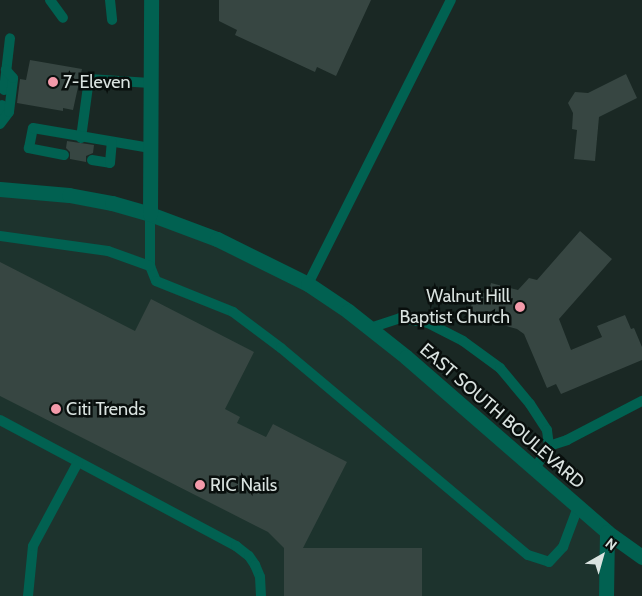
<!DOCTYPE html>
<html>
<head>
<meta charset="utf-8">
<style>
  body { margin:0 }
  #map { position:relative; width:642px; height:596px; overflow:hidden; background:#1a2824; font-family:Cabin,sans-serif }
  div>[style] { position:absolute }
  .built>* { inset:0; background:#1d332d }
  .building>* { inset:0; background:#374642 }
  .service>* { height:10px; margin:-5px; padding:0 5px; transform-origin:5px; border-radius:5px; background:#016151 }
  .minor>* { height:15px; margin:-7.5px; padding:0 7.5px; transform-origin:7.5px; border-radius:7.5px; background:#016151 }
  .dots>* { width:14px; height:14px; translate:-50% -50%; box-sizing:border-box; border:2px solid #090f0d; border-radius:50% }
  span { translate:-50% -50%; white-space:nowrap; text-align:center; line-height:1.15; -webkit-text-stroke:5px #090f0d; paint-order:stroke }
  .poi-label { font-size:18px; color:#dae3e0 }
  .left { translate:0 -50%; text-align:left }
  .right { translate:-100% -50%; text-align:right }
  .street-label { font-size:18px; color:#dae3e0 }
  .north { position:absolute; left:577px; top:531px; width:50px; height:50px; -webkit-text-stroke:4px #090f0d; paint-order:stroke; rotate:38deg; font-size:14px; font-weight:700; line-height:20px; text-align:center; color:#dae3e0 }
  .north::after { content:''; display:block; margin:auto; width:18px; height:22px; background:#dae3e0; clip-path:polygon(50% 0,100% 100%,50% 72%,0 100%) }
</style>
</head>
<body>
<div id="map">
  <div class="built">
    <i style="clip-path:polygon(0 191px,112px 203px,308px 284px,607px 532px,607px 596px,0 596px)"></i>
  </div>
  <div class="building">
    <i style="clip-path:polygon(219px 0,371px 0,336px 76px,317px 67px,315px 72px,235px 35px,237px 30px,219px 21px)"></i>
    <i style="clip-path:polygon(30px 60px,82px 69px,73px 110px,63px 108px,63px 111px,17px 103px,20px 79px,26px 80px)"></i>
    <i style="clip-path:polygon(626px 74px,637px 98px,599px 117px,595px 161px,574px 159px,577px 130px,572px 129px,573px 113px,568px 103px,575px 92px,588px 93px)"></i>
    <i style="clip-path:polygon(67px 141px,94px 145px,93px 153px,86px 156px,86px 162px,70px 159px,70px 152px,66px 148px)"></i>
    <i style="clip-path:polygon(580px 231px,612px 259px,559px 319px,571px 350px,602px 337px,597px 326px,625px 315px,631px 329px,634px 328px,642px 347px,642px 360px,561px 394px,556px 384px,547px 388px,524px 334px,517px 329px,469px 315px,475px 291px,488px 294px,491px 283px,518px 290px,529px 278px,537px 280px)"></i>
    <i style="clip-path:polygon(0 262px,135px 331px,151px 299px,254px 352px,225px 409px,240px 417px,237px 423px,266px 437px,273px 424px,347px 462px,303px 548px,422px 548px,422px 596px,284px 596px,284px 548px,268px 532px,0 396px)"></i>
  </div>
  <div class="service">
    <i style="left:50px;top:0;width:22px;rotate:54deg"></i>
    <i style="left:110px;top:0;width:20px;rotate:84deg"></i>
    <i style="left:4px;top:90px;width:52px;rotate:-83.4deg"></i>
    <i style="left:0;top:122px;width:17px;rotate:-83deg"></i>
    <i style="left:0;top:124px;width:15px;rotate:-53deg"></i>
    <i style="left:9px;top:112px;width:34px;rotate:-83deg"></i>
    <i style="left:13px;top:78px;width:11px;rotate:-131deg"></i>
    <i style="left:81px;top:138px;width:60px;rotate:-82.3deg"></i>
    <i style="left:89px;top:79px;width:61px;rotate:3.8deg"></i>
    <i style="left:64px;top:155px;width:36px;rotate:-169deg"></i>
    <i style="left:29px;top:148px;width:20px;rotate:-79deg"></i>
    <i style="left:33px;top:128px;width:119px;rotate:9.7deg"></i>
    <i style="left:92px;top:160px;width:18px;rotate:9deg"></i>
    <i style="left:110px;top:163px;width:21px;rotate:-85deg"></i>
    <i style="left:150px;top:214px;width:52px;rotate:90deg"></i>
    <i style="left:150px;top:266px;width:16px;rotate:68deg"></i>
    <i style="left:156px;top:281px;width:83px;rotate:21.9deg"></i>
    <i style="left:233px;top:312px;width:60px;rotate:36.9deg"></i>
    <i style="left:281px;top:348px;width:322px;rotate:40deg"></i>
    <i style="left:528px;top:555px;width:22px;rotate:18deg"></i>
    <i style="left:549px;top:562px;width:21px;rotate:-47deg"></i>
    <i style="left:563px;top:547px;width:43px;rotate:-69.4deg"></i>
    <i style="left:0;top:236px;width:109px;rotate:7.9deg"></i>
    <i style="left:108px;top:251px;width:45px;rotate:19.7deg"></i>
    <i style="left:308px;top:284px;width:318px;rotate:-63.3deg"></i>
    <i style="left:370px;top:328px;width:32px;rotate:-18deg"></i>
    <i style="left:400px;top:318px;width:28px;rotate:10deg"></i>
    <i style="left:428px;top:323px;width:39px;rotate:27deg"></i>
    <i style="left:463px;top:341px;width:46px;rotate:36.1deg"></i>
    <i style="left:500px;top:368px;width:47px;rotate:50.2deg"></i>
    <i style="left:530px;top:404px;width:31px;rotate:57deg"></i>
    <i style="left:547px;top:430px;width:16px;rotate:83deg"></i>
    <i style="left:549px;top:446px;width:26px;rotate:122deg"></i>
    <i style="left:0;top:420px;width:268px;rotate:28.1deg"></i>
    <i style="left:236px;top:546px;width:16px;rotate:38deg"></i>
    <i style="left:249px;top:556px;width:11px;rotate:56deg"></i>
    <i style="left:255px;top:565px;width:13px;rotate:67deg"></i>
    <i style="left:260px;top:577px;width:19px;rotate:87deg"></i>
    <i style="left:549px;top:446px;width:19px;rotate:-18deg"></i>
    <i style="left:567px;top:440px;width:85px;rotate:-27.5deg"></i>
    <i style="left:28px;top:596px;width:50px;rotate:-84.3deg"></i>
    <i style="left:33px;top:546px;width:95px;rotate:-61.8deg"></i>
  </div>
  <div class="minor">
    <i style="left:0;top:189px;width:69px;rotate:5deg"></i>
    <i style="left:69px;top:195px;width:44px;rotate:10.5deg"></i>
    <i style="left:112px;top:203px;width:40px;rotate:16deg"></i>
    <i style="left:150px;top:214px;width:72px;rotate:20.5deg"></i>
    <i style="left:217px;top:239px;width:102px;rotate:26.3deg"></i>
    <i style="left:308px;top:284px;width:48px;rotate:34deg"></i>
    <i style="left:348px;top:311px;width:74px;rotate:38.4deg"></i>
    <i style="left:406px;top:357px;width:267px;rotate:41deg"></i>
    <i style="left:607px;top:532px;width:43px;rotate:35.5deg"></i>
    <i style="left:150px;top:214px;width:214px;rotate:-89.7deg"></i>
    <i style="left:606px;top:596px;width:64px;rotate:-89.1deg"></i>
  </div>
  <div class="dots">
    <i style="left:53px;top:82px;background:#f39aaa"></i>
    <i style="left:520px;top:307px;background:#f39aaa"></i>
    <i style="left:56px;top:409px;background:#f39aaa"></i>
    <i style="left:200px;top:485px;background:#f39aaa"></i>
  </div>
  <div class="poi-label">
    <span class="left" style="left:63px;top:82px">7-Eleven</span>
    <span class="right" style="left:510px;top:307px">Walnut Hill<br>Baptist Church</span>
    <span class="left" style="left:66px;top:409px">Citi Trends</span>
    <span class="left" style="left:210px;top:485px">RIC Nails</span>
  </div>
  <div class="street-label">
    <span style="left:502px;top:416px;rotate:41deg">EAST SOUTH BOULEVARD</span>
  </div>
  <div class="north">N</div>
</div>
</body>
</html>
